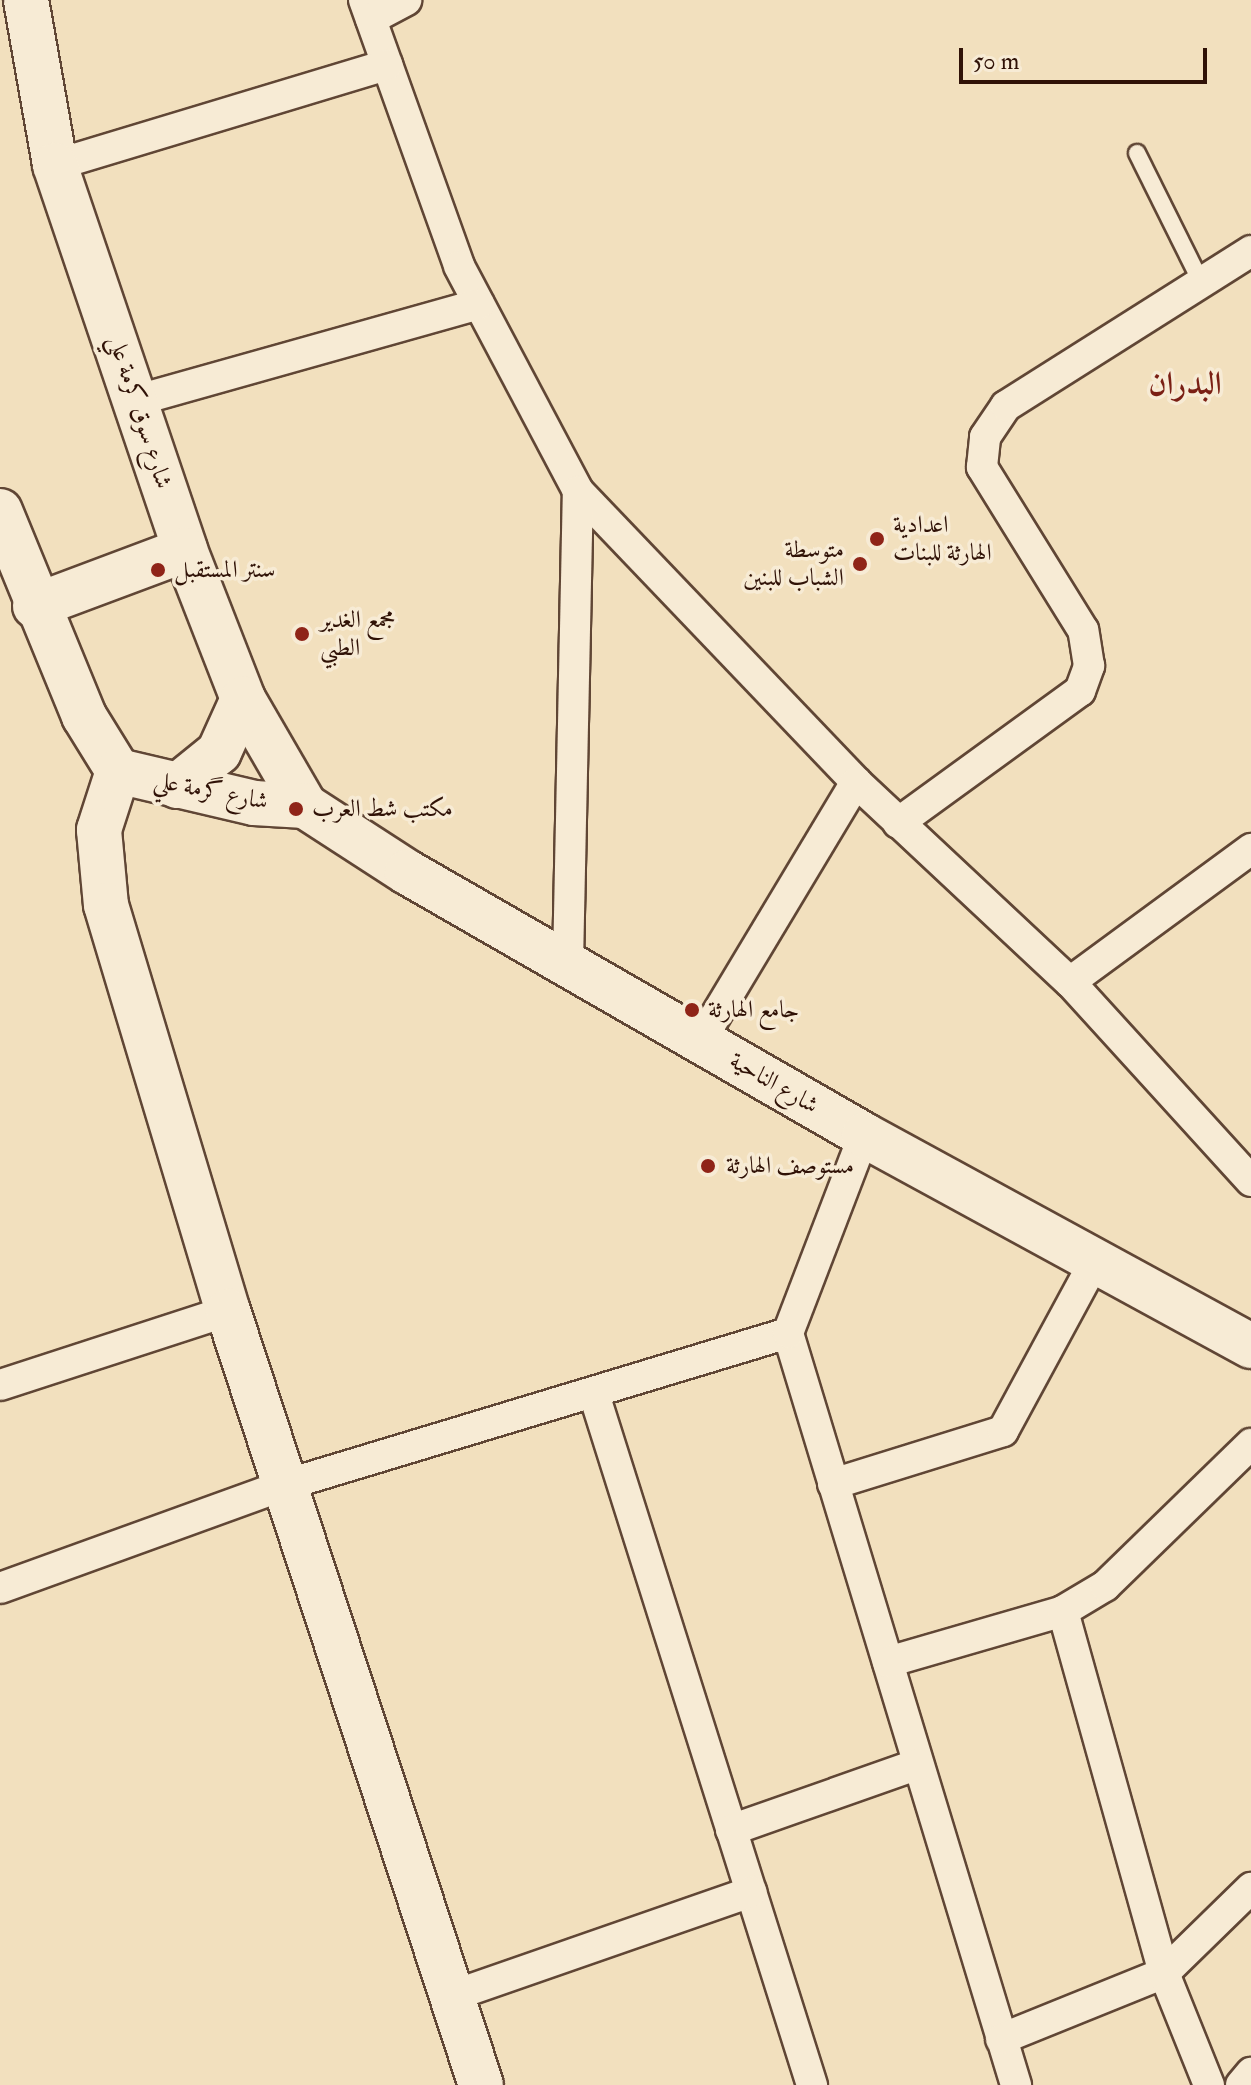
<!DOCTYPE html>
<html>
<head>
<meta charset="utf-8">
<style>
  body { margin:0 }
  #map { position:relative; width:1251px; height:2085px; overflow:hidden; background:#f2e0be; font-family:"IM FELL Double Pica",Amiri,serif }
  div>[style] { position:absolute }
  .roads { filter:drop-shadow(2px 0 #604635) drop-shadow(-2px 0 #604635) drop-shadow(0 2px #604635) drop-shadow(0 -2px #604635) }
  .lane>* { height:16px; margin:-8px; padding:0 8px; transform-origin:8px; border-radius:8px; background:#f7ebd5 }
  .street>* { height:30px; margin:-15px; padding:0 15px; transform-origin:15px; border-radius:15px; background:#f7ebd5 }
  .secondary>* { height:44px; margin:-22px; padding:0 22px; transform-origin:22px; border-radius:22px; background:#f7ebd5 }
  .dots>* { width:22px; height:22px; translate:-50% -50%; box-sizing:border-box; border:4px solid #f7ebd5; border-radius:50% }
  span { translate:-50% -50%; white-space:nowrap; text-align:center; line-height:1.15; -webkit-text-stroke:7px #f7ebd5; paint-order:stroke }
  .street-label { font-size:24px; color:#301207 }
  .poi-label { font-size:24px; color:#301207 }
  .left { translate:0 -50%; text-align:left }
  .right { translate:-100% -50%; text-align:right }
  .district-label { font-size:32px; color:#7a1f14; font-weight:700 }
  .scale { position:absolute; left:959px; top:48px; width:248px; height:36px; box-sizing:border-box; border:4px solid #301207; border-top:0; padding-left:10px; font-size:24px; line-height:28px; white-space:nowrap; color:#301207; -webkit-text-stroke:6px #f7ebd5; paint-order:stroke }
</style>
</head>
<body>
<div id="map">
  <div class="roads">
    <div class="lane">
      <i style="left:1137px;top:153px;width:144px;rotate:63.6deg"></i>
    </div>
    <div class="street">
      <i style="left:364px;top:0;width:282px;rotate:70.3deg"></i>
      <i style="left:459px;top:266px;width:255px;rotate:62.1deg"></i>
      <i style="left:578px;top:491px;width:402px;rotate:46.3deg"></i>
      <i style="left:856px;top:782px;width:293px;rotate:43.1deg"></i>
      <i style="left:1070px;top:982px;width:269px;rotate:47.7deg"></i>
      <i style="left:371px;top:19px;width:40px;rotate:-28deg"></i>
      <i style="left:55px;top:165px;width:347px;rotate:-16.8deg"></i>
      <i style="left:138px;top:400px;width:354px;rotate:-15.7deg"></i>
      <i style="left:898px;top:823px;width:225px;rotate:-36deg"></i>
      <i style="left:1080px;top:691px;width:27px;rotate:-70deg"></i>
      <i style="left:1089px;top:666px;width:36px;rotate:-99deg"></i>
      <i style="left:1083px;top:630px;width:192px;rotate:-121.8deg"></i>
      <i style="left:982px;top:467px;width:30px;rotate:-84deg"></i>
      <i style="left:985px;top:437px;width:37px;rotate:-56deg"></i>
      <i style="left:1006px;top:406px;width:290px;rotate:-32.3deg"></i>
      <i style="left:568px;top:963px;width:472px;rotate:-88.8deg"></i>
      <i style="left:1070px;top:982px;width:225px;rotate:-36.3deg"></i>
      <i style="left:701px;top:1040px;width:301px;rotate:-59deg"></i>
      <i style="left:788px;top:1333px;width:786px;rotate:73.13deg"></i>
      <i style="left:0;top:1385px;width:240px;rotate:-18deg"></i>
      <i style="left:594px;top:1394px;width:725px;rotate:72.49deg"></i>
      <i style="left:833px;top:1484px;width:178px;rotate:-17.3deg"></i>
      <i style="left:1003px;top:1431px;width:193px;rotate:-61.6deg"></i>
      <i style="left:0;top:1588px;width:303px;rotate:-19.9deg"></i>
      <i style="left:285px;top:1485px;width:525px;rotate:-16.81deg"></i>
      <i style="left:788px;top:1333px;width:212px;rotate:-69deg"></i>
      <i style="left:888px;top:1662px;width:182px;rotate:-16.2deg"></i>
      <i style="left:731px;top:1830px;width:198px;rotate:-19.4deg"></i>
      <i style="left:452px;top:1996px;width:317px;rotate:-19.2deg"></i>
      <i style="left:1001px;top:2039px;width:176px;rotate:-22deg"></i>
      <i style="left:1164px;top:1973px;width:122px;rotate:-44.3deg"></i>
      <i style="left:1209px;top:2085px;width:121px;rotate:-111.9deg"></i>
      <i style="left:1164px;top:1973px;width:376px;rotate:-105.6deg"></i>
      <i style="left:1063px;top:1611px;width:49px;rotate:-30.8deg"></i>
      <i style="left:1105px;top:1586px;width:204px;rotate:-44.2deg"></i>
      <i style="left:1241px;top:2085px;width:16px;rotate:-50deg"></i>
    </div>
    <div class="secondary">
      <i style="left:26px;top:0;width:168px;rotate:80deg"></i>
      <i style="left:55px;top:165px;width:406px;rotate:71.3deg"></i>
      <i style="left:185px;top:550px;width:160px;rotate:68.7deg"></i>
      <i style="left:243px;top:699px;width:124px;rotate:59.9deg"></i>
      <i style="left:305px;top:806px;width:121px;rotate:32.9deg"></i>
      <i style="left:407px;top:872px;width:527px;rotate:29.92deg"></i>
      <i style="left:864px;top:1135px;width:441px;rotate:28.6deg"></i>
      <i style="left:0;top:511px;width:222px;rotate:67.7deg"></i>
      <i style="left:84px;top:716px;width:65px;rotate:58.3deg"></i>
      <i style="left:35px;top:606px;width:160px;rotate:-20.5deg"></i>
      <i style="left:118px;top:771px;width:62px;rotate:107.9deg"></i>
      <i style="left:99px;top:830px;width:75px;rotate:84.7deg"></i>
      <i style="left:106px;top:905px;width:424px;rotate:73.3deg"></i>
      <i style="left:228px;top:1311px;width:814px;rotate:71.9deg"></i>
      <i style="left:118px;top:771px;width:140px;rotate:13.2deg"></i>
      <i style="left:254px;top:803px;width:51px;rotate:3.4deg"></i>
      <i style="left:177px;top:786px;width:54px;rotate:-39deg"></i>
      <i style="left:219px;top:752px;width:58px;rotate:-65.6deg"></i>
    </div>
  </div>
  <div class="dots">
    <i style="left:877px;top:539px;background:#8f2418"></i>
    <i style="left:860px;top:564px;background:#8f2418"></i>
    <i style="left:158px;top:570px;background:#8f2418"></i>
    <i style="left:302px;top:634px;background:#8f2418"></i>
    <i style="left:296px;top:809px;background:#8f2418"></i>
    <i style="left:692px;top:1010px;background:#8f2418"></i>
    <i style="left:708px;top:1166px;background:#8f2418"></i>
  </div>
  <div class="street-label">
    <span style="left:140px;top:412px;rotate:72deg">شارع سوق كرمة علي</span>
    <span style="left:211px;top:791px;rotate:11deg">شارع گرمة علي</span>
    <span style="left:774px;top:1083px;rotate:30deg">شارع الناحية</span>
  </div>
  <div class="poi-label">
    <span class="left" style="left:893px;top:539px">اعدادية<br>الهارثة للبنات</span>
    <span class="right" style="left:844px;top:564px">متوسطة<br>الشباب للبنين</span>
    <span class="left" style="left:174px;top:570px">سنتر المستقبل</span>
    <span class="left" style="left:320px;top:634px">مجمع الغدير<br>الطبي</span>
    <span class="left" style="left:312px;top:809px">مكتب شط العرب</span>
    <span class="left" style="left:708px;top:1010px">جامع الهارثة</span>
    <span class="left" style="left:726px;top:1166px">مستوصف الهارثة</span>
  </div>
  <div class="district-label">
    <span style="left:1185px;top:384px">البدران</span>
  </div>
  <div class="scale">50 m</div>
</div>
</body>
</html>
